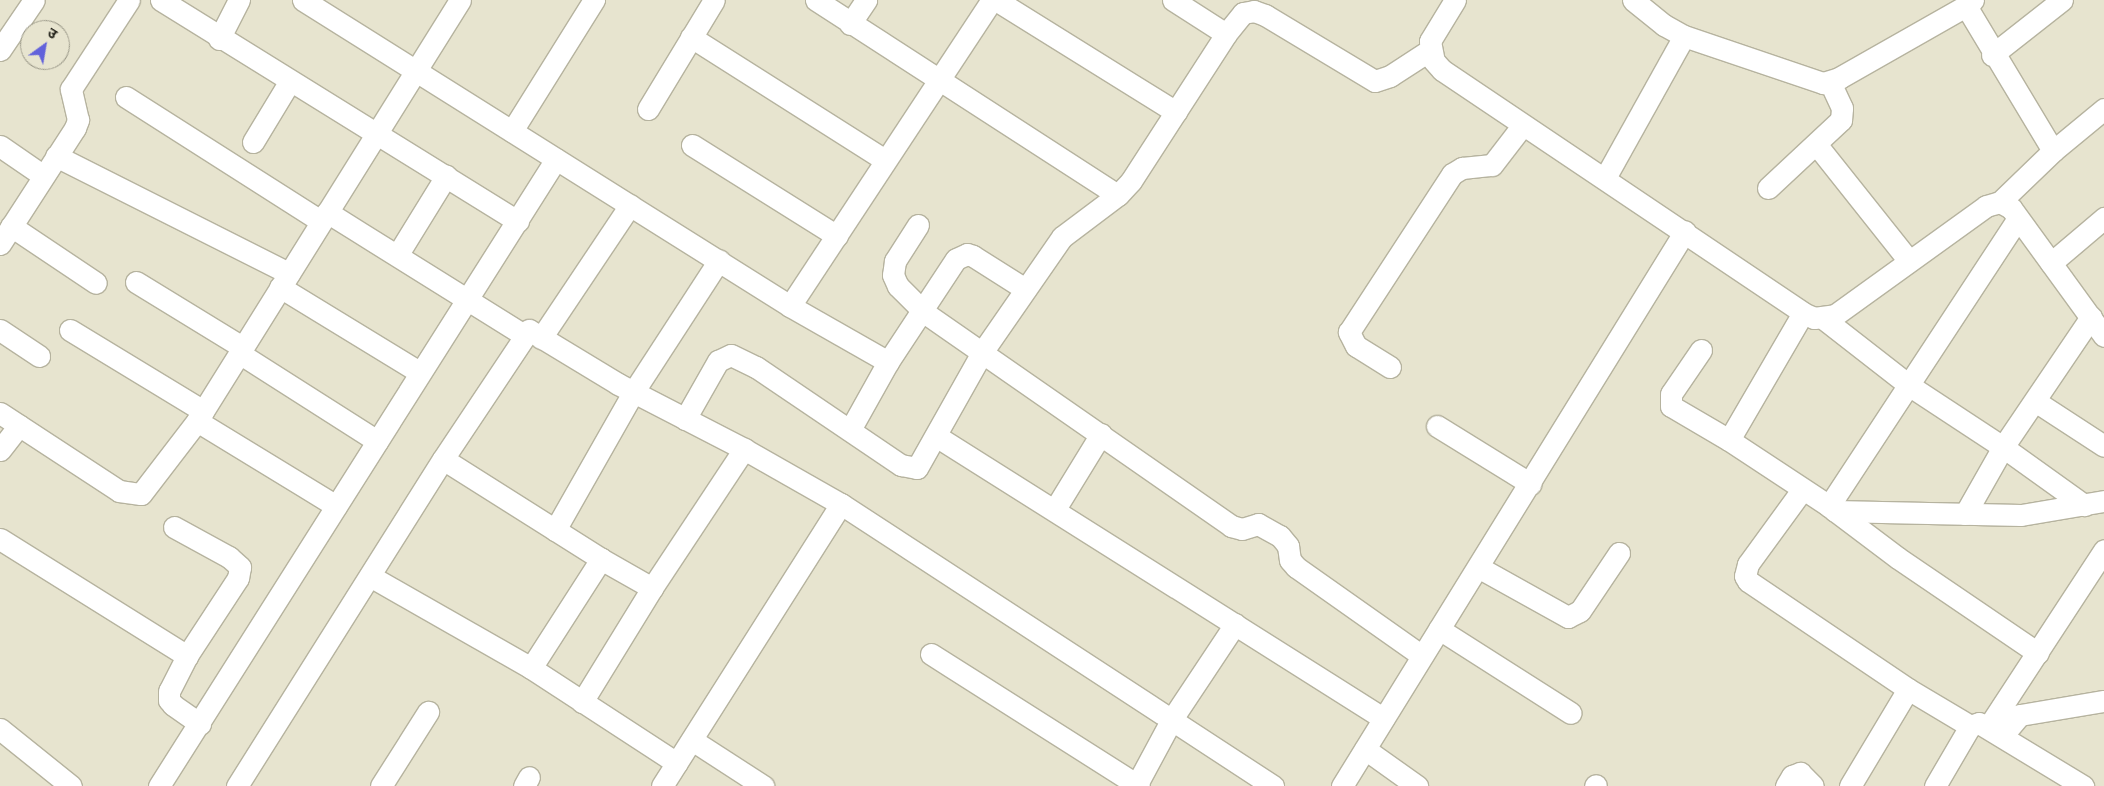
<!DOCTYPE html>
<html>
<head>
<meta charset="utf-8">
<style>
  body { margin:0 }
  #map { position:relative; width:2104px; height:786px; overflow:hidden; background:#e7e4cf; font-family:Jost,"Noto Sans Devanagari",sans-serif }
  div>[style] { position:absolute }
  .roads { filter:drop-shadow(1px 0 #b6b39f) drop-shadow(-1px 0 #b6b39f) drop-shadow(0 1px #b6b39f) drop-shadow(0 -1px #b6b39f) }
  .minor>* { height:21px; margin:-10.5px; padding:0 10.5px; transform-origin:10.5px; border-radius:10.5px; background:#fff }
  span { translate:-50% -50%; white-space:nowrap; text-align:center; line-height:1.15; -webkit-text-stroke:4px #e7e4cf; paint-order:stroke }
  .north { position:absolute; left:20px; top:20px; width:50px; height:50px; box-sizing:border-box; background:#e7e4cf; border:1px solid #989686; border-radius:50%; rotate:32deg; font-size:14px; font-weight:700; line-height:20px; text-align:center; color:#222119 }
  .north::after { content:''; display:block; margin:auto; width:18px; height:22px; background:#6262db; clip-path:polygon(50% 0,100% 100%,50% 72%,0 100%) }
</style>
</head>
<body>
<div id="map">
  <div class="roads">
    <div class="minor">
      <i style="left:161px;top:0;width:420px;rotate:31.8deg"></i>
      <i style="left:303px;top:0;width:575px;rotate:32.14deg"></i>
      <i style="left:790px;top:306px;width:113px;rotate:29.7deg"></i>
      <i style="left:816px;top:0;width:359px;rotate:32.9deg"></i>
      <i style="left:996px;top:0;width:212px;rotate:31.9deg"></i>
      <i style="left:1173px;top:0;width:63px;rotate:32.7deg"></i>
      <i style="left:1455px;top:0;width:48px;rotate:121.4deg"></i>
      <i style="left:1430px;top:41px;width:20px;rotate:79deg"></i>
      <i style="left:1434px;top:61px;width:12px;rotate:48deg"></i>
      <i style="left:1442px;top:70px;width:435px;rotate:33.9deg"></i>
      <i style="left:1803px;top:313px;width:12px;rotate:24deg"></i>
      <i style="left:1814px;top:318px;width:21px;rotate:-8deg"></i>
      <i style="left:1835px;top:315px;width:186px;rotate:-35.8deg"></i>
      <i style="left:1986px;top:206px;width:15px;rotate:-16deg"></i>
      <i style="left:2000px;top:202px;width:13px;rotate:29deg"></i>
      <i style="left:2011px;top:208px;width:158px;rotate:54deg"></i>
      <i style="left:1633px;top:0;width:40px;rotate:39deg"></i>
      <i style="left:1664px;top:25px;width:23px;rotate:29deg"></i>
      <i style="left:1684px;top:36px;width:147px;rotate:18.7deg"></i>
      <i style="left:1823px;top:83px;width:17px;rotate:-17deg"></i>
      <i style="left:1839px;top:78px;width:146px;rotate:-29.6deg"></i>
      <i style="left:1973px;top:0;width:9px;rotate:139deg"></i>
      <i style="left:1966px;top:6px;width:169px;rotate:59deg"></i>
      <i style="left:850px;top:24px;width:29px;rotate:-56deg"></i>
      <i style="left:691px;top:37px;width:230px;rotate:32.4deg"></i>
      <i style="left:219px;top:39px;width:44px;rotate:-62.9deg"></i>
      <i style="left:0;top:50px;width:60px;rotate:-55.8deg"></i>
      <i style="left:1992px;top:55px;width:89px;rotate:-38.2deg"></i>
      <i style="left:126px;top:97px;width:231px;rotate:32.5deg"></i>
      <i style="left:648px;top:109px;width:127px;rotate:-58.8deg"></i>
      <i style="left:512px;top:131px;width:155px;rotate:-58deg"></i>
      <i style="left:253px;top:142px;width:71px;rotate:-58.8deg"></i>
      <i style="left:1816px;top:144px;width:149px;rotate:51.5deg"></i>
      <i style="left:692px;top:145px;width:171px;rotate:32.1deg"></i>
      <i style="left:0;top:146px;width:51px;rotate:34.6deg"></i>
      <i style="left:56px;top:156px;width:261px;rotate:26.7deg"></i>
      <i style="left:1605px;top:178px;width:162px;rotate:-60.9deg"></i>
      <i style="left:1768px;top:188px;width:100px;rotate:-43deg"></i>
      <i style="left:1841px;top:120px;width:12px;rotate:-85deg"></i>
      <i style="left:1842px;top:108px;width:29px;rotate:-115deg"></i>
      <i style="left:2000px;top:202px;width:74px;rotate:-43.9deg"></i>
      <i style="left:2053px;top:151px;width:66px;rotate:-39.5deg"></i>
      <i style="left:327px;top:212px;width:232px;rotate:32deg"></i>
      <i style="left:918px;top:225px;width:43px;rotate:122.6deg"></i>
      <i style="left:895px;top:261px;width:14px;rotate:98deg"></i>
      <i style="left:893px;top:275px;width:12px;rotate:66deg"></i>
      <i style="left:898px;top:286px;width:38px;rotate:45deg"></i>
      <i style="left:925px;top:313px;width:373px;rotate:34.8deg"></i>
      <i style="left:1231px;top:526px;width:11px;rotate:15deg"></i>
      <i style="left:1242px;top:529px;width:17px;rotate:-17deg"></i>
      <i style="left:1258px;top:524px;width:25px;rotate:29deg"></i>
      <i style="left:1280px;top:536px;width:13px;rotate:51deg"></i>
      <i style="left:1288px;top:546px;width:14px;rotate:82deg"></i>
      <i style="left:1290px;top:560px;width:9px;rotate:49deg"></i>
      <i style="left:1296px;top:567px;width:154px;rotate:35.2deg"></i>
      <i style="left:11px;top:226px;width:102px;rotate:33.8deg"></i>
      <i style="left:0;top:244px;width:138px;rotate:-57.1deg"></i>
      <i style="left:75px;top:128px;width:9px;rotate:-69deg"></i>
      <i style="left:78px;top:120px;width:32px;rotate:-103deg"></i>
      <i style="left:71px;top:89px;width:106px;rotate:-56.9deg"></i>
      <i style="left:398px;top:254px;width:92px;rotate:-58.4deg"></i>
      <i style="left:2051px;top:263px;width:70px;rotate:-40.3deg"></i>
      <i style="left:136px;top:282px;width:124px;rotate:31.5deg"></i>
      <i style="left:280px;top:287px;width:163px;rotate:31.4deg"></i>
      <i style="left:790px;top:306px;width:367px;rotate:-56.6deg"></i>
      <i style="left:1824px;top:319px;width:109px;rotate:37.9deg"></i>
      <i style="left:1910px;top:386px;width:111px;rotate:33.3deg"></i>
      <i style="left:2003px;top:447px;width:100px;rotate:35.6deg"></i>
      <i style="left:0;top:330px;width:47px;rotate:33.7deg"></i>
      <i style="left:70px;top:330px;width:156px;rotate:31.3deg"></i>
      <i style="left:541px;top:338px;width:160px;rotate:-56.2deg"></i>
      <i style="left:1701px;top:350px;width:53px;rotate:124.3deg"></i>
      <i style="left:1671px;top:394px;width:12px;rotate:90deg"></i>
      <i style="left:1671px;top:406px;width:67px;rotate:30.4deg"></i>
      <i style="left:1729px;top:440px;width:120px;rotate:33.4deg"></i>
      <i style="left:1829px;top:506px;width:86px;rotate:37deg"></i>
      <i style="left:1898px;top:558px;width:169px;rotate:34.2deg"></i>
      <i style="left:239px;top:353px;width:164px;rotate:32.5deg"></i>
      <i style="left:1390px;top:367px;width:40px;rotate:-148deg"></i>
      <i style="left:1356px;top:346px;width:16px;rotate:-117deg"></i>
      <i style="left:1349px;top:332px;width:189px;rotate:-56.9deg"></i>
      <i style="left:1452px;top:174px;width:12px;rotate:-31deg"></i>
      <i style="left:1462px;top:168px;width:30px;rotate:-6deg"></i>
      <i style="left:1492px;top:165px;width:49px;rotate:-52.4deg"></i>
      <i style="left:2035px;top:401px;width:82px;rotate:33.1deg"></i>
      <i style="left:0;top:413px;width:142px;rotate:33.2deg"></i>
      <i style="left:119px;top:491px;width:22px;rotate:8deg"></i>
      <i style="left:141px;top:494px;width:92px;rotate:-52.5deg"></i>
      <i style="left:197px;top:421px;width:496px;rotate:-58deg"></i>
      <i style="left:685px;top:419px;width:67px;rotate:-60.4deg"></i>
      <i style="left:718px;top:361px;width:14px;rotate:-25deg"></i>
      <i style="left:731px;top:355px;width:28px;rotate:26deg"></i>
      <i style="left:756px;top:367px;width:175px;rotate:34.1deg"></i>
      <i style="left:901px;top:465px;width:16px;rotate:11deg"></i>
      <i style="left:917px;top:468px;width:134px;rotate:-60.6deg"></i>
      <i style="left:983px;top:351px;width:139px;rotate:-55.3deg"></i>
      <i style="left:1062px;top:237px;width:70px;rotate:-36.9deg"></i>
      <i style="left:1118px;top:195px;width:19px;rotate:-47deg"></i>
      <i style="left:1131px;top:181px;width:175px;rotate:-57.1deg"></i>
      <i style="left:1226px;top:34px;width:27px;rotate:-51deg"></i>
      <i style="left:1243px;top:13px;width:11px;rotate:-10deg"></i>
      <i style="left:1254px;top:11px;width:12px;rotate:20deg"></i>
      <i style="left:1265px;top:15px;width:128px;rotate:31deg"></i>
      <i style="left:1375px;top:81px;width:16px;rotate:-18deg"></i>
      <i style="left:1390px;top:76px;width:48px;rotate:-33deg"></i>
      <i style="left:197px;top:421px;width:163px;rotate:31.4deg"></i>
      <i style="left:1437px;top:426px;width:110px;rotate:31.7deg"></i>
      <i style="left:850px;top:430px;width:78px;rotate:-60.8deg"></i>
      <i style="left:888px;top:362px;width:123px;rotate:-56.6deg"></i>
      <i style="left:956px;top:259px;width:12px;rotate:-24deg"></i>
      <i style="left:967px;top:254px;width:6px;rotate:18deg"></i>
      <i style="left:973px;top:256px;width:62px;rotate:32.4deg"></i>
      <i style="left:936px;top:436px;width:529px;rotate:32.25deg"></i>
      <i style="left:1729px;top:440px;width:147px;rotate:-59.8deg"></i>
      <i style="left:0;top:450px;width:31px;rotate:-52deg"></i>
      <i style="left:443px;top:459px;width:187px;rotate:32.3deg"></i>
      <i style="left:601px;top:559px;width:59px;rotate:29.6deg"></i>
      <i style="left:1802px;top:490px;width:92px;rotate:126.1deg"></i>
      <i style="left:1748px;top:564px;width:12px;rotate:104deg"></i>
      <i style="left:1745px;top:576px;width:6px;rotate:59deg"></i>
      <i style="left:1748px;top:581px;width:193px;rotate:34deg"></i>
      <i style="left:1908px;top:689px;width:72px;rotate:30.8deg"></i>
      <i style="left:1829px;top:506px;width:344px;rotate:-56.7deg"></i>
      <i style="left:1055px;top:509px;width:88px;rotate:-58.5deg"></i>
      <i style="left:1835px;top:511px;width:186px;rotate:1.2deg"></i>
      <i style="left:2021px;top:515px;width:84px;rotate:-9.6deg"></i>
      <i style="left:1965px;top:514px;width:77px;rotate:-60.4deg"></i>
      <i style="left:2003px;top:447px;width:157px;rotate:-55.9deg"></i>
      <i style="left:174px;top:527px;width:63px;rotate:28.6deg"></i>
      <i style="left:229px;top:557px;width:15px;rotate:42deg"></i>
      <i style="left:240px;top:567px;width:11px;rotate:100deg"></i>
      <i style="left:238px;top:578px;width:93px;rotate:123.2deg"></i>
      <i style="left:187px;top:656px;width:39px;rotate:117deg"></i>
      <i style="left:169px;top:691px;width:9px;rotate:90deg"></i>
      <i style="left:169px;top:700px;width:6px;rotate:51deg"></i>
      <i style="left:173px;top:705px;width:33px;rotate:35deg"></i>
      <i style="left:555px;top:530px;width:160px;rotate:-60.4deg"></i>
      <i style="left:634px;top:391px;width:156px;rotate:-57deg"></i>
      <i style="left:0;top:539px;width:221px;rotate:32deg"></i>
      <i style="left:1478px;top:567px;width:103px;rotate:29.1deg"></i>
      <i style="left:1568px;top:617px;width:13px;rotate:-27deg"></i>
      <i style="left:1580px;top:611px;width:70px;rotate:-56.1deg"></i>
      <i style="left:370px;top:576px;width:185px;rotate:29.7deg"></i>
      <i style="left:531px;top:668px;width:174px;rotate:33.1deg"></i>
      <i style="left:1439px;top:629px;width:156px;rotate:32.5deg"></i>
      <i style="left:931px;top:654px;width:246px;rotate:32.4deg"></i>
      <i style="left:531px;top:668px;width:130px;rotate:-57.3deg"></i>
      <i style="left:582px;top:702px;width:134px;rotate:-58.4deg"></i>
      <i style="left:652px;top:588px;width:167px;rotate:-56.5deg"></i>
      <i style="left:1989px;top:726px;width:210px;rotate:-56.8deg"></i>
      <i style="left:0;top:729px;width:91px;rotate:38.8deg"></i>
      <i style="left:2003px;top:735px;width:26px;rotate:-50deg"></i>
      <i style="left:2020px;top:715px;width:85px;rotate:-9.5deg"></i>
      <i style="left:692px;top:740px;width:85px;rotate:32.9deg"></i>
      <i style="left:1365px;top:749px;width:64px;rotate:35.4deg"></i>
      <i style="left:1137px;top:784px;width:74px;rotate:-61.7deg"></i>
      <i style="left:1172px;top:719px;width:114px;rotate:-56.4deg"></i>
      <i style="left:159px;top:786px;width:742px;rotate:-57.66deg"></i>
      <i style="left:237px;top:786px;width:386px;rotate:-57.8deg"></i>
      <i style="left:443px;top:459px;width:155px;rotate:-56.3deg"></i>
      <i style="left:529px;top:330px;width:104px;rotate:31.2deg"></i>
      <i style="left:618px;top:384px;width:142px;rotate:27.3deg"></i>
      <i style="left:744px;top:449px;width:112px;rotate:29.6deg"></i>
      <i style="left:841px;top:504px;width:516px;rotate:33.14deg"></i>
      <i style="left:381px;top:786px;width:88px;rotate:-57.6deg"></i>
      <i style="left:524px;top:786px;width:10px;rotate:-61deg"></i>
      <i style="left:662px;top:786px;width:334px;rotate:-57.6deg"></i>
      <i style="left:1342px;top:786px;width:652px;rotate:-58.28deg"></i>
      <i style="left:1595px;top:786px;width:1px;rotate:-45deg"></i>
      <i style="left:1786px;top:786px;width:12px;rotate:-59deg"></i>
      <i style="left:1792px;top:776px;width:9px;rotate:-21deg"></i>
      <i style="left:1800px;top:773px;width:18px;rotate:45deg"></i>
      <i style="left:1850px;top:786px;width:113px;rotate:-59.1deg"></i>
      <i style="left:1935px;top:786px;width:69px;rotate:-59.7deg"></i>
      <i style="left:1970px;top:726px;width:9px;rotate:-18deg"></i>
      <i style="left:1979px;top:723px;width:122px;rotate:31.2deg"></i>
    </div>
  </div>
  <div class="north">उ</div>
</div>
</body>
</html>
